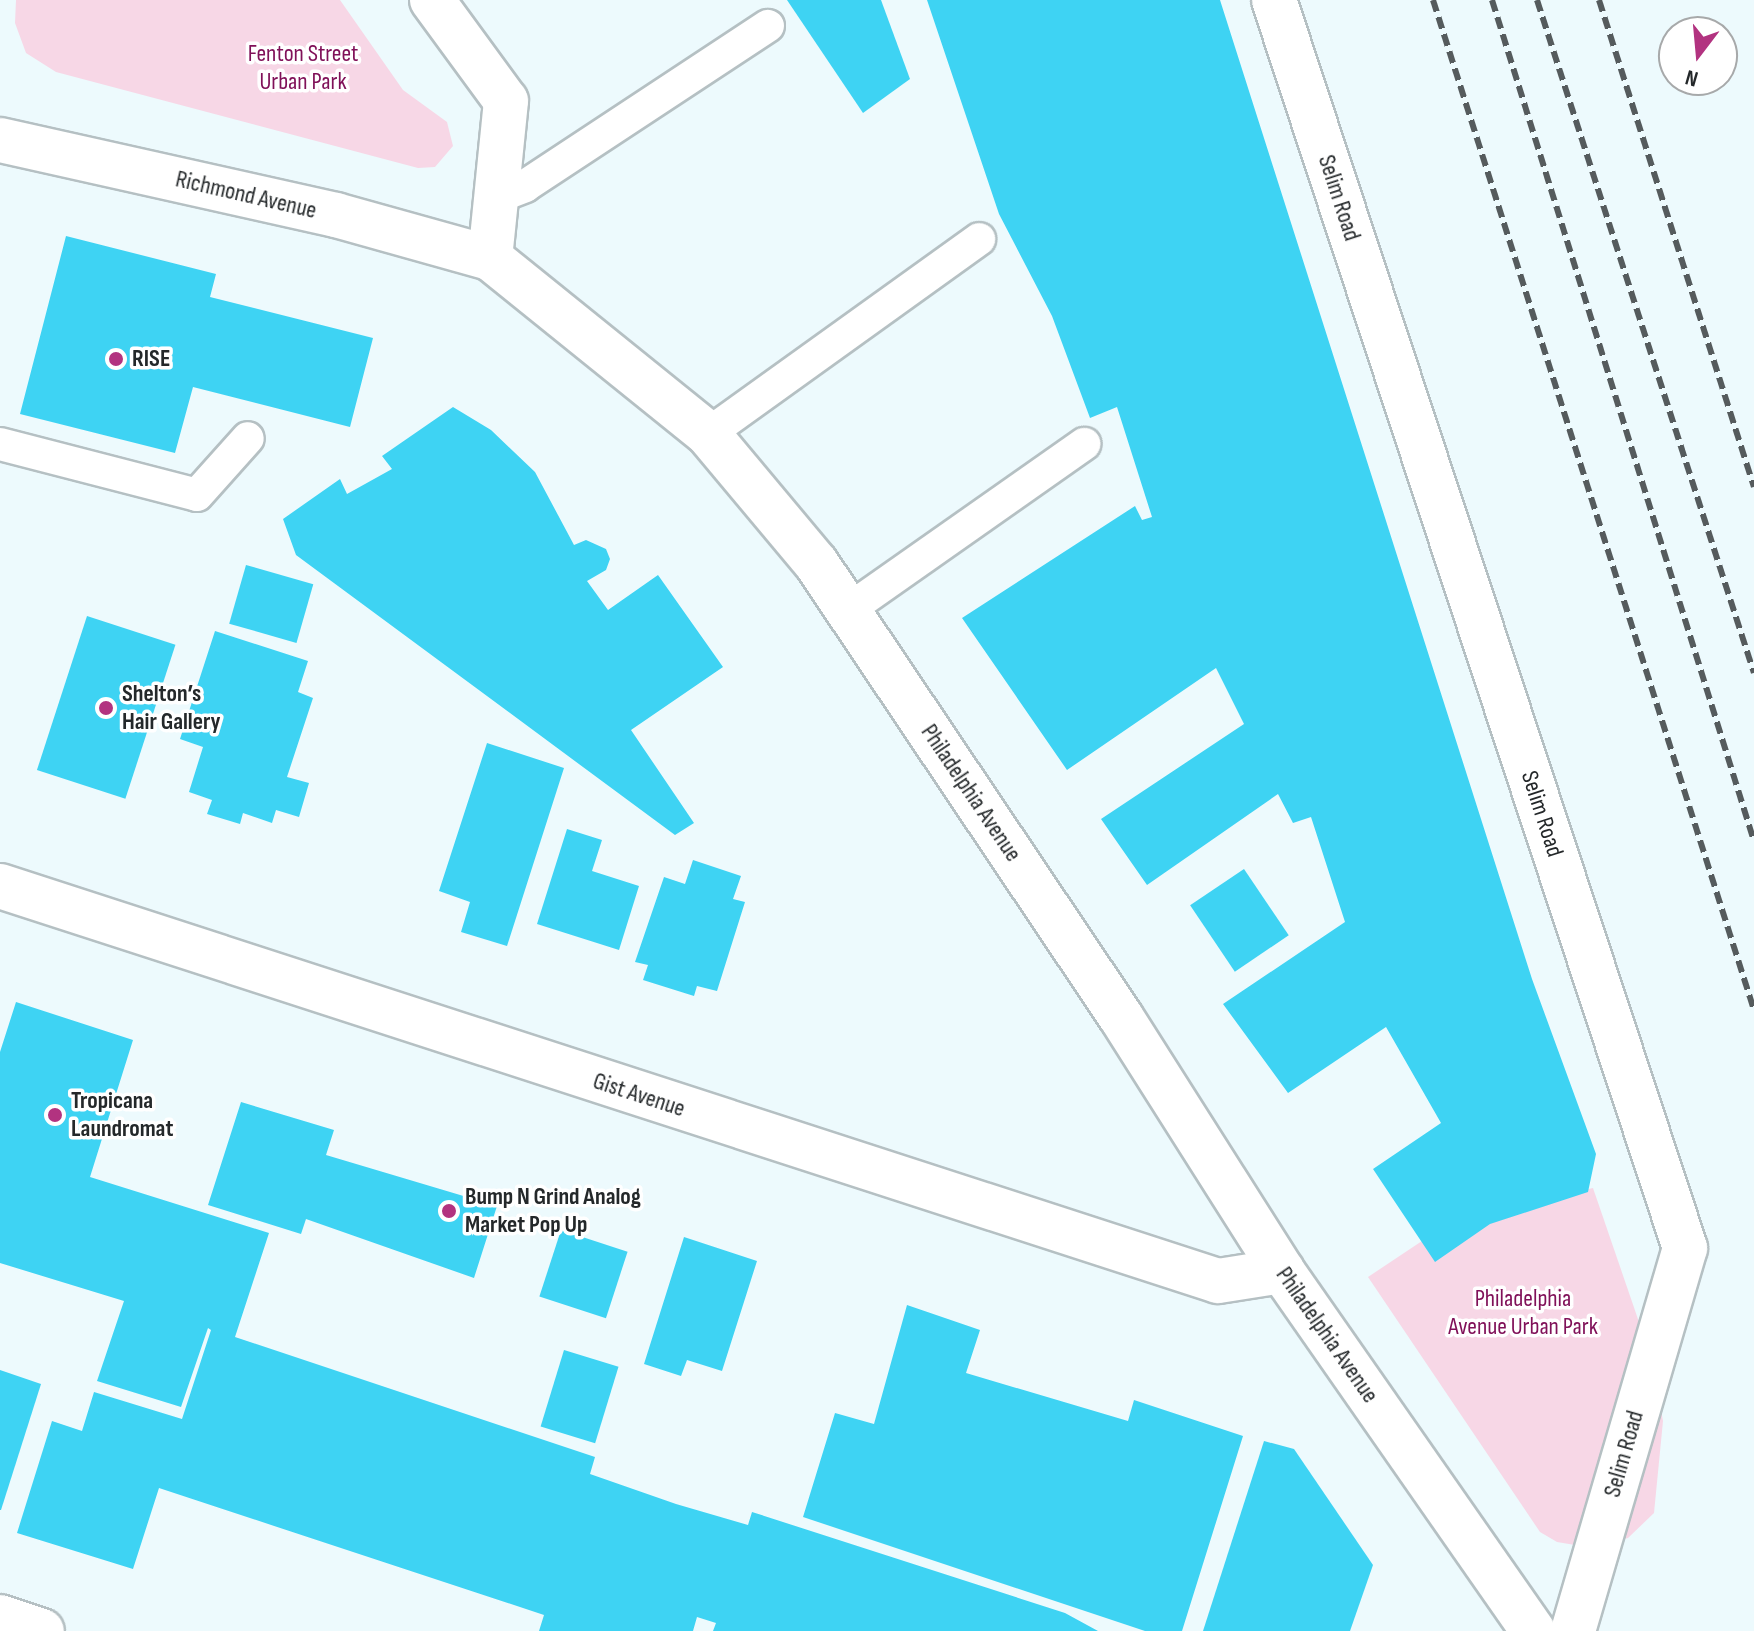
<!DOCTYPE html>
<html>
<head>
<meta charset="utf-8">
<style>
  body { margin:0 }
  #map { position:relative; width:1754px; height:1631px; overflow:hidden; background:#edfafd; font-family:"Sofia Sans Condensed",sans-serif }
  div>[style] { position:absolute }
  .green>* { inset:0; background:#f7d7e6 }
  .building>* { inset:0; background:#3ed3f3; transform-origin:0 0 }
  .roads { filter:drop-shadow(2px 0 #b5c0c3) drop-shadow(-2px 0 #b5c0c3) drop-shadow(0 2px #b5c0c3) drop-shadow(0 -2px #b5c0c3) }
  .service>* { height:32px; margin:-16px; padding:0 16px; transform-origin:16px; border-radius:16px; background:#fff }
  .minor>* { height:44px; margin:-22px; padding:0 22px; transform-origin:22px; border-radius:22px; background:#fff }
  .tertiary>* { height:44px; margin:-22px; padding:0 22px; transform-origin:22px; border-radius:22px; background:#fff }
  .rail>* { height:6px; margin-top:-3px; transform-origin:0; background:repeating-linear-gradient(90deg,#555b5d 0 12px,transparent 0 18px) }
  .dots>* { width:22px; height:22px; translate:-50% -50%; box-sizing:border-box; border:4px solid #fff; border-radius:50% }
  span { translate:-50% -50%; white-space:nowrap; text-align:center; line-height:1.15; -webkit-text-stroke:7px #fff; paint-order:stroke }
  .park-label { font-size:24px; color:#801159 }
  .street-label { font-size:24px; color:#24282a }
  .poi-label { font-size:24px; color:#24282a; font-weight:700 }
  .left { translate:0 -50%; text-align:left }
  .north { position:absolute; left:1658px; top:16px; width:80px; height:80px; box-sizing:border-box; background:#fff; border:2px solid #a7a9aa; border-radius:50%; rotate:196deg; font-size:22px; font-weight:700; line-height:32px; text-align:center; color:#24282a }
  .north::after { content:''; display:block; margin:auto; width:28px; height:36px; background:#b23380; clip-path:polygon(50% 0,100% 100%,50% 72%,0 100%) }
</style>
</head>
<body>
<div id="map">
  <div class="green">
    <i style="clip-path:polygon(16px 0,340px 0,403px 90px,447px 122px,453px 146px,435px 167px,418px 168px,56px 72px,26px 53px,15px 23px)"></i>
    <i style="clip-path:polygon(1593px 1188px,1652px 1360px,1663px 1421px,1654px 1513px,1628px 1538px,1593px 1548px,1557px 1542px,1540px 1532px,1368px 1277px,1455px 1219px)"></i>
  </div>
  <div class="building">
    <i style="clip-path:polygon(787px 0,881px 0,910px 79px,863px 113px)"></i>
    <i style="clip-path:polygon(927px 0,1220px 0,1532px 979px,1596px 1154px,1588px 1192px,1490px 1224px,1435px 1262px,1373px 1169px,1441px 1123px,1386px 1027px,1288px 1093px,1223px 1004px,1345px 922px,1311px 817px,1293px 823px,1278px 794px,1147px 885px,1101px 819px,1244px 724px,1216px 668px,1067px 770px,962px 618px,1135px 506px,1142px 520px,1152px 517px,1117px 407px,1090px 418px,1052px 316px,999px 214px)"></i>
    <i style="clip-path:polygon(66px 236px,216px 274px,210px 297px,373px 338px,350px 427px,193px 387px,175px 453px,20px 414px)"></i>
    <i style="clip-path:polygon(453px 407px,491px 430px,535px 472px,574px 545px,586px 540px,606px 549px,610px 559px,606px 570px,587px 581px,608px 610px,658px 575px,723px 667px,631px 730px,694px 823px,675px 835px,296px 555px,283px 519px,340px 479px,347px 494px,392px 469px,382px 456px)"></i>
    <i style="left:246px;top:565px;width:70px;height:61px;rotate:16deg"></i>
    <i style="left:87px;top:616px;width:93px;height:162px;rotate:18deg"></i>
    <i style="clip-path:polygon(215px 631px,308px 661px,298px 692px,313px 698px,287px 777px,309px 783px,299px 817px,276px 810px,272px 823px,243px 813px,240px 824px,207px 814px,212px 800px,189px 792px,203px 747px,180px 739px)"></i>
    <i style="clip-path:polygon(487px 743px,564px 768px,507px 946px,461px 932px,470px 902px,439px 891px)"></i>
    <i style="clip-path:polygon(567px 829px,602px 840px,592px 871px,639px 886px,619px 950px,537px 924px)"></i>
    <i style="clip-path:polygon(693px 860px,741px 876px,733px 899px,745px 902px,717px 991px,697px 986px,694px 996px,643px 980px,648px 965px,635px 962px,664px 877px,685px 884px)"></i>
    <i style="left:1244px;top:869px;width:80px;height:65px;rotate:56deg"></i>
    <i style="clip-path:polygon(16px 1002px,133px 1040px,90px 1177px,269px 1233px,235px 1337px,595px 1457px,590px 1474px,676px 1504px,748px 1525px,752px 1512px,1065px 1613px,1098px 1631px,713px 1631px,716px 1623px,697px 1617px,693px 1631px,539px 1631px,544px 1615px,159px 1488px,133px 1569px,17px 1533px,52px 1421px,82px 1431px,94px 1392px,182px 1419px,211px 1330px,208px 1328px,181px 1407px,97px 1381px,124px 1301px,0 1263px,0 1052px)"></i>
    <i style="clip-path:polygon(241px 1102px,334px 1130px,326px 1155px,497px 1206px,474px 1278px,306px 1219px,301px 1234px,208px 1205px)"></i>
    <i style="left:561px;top:1230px;width:70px;height:70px;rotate:18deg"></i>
    <i style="clip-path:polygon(684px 1237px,757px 1261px,722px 1371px,687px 1360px,681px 1376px,644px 1364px)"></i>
    <i style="clip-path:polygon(907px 1305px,980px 1330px,966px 1373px,1128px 1421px,1134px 1400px,1243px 1436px,1182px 1631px,1145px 1631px,803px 1517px,835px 1413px,874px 1424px)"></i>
    <i style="left:564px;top:1350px;width:57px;height:80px;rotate:17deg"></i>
    <i style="clip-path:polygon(0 1370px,41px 1384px,1px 1510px,0 1510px)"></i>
    <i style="clip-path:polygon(1264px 1441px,1294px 1449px,1373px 1565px,1350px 1631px,1203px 1631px)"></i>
  </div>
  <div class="roads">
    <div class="service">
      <i style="left:497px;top:197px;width:30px;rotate:-21deg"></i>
      <i style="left:525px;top:186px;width:291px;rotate:-33.4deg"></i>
      <i style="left:708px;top:434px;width:334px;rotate:-35.7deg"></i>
      <i style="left:0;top:444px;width:203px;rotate:14.5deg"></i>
      <i style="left:197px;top:495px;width:76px;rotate:-48.2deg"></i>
      <i style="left:848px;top:610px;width:289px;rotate:-35.1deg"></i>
    </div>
    <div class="minor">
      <i style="left:432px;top:0;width:125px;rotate:53.8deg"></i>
      <i style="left:506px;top:101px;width:158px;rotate:95.8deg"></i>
      <i style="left:1274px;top:0;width:1314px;rotate:71.77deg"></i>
      <i style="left:1685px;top:1248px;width:399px;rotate:106.3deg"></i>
      <i style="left:0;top:140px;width:344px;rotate:12.6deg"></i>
      <i style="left:336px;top:215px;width:160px;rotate:15.6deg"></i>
      <i style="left:490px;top:258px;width:280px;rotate:38.9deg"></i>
      <i style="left:708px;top:434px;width:168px;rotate:50.1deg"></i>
      <i style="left:816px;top:563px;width:547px;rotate:56.11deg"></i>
      <i style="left:1121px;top:1017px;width:301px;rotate:57.6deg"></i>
      <i style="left:1282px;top:1271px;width:439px;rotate:55.1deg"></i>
      <i style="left:0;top:886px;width:1280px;rotate:17.97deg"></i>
      <i style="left:1218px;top:1281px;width:65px;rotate:-8.9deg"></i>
    </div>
    <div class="tertiary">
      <i style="left:0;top:1617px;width:44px;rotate:18.4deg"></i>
    </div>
  </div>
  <div class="rail">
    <i style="left:1433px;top:0;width:1060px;rotate:72.37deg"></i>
    <i style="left:1492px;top:0;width:881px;rotate:72.7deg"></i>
    <i style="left:1537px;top:0;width:707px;rotate:72.13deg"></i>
    <i style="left:1599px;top:0;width:511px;rotate:72.35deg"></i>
  </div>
  <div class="dots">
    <i style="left:116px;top:359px;background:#b23380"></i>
    <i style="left:106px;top:708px;background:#b23380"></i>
    <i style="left:55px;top:1115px;background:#b23380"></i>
    <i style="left:449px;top:1211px;background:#b23380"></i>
  </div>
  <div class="park-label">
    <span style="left:303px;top:68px">Fenton Street<br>Urban Park</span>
    <span style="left:1523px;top:1313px">Philadelphia<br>Avenue Urban Park</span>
  </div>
  <div class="street-label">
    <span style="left:246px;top:195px;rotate:13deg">Richmond Avenue</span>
    <span style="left:1339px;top:198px;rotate:72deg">Selim Road</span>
    <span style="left:971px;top:793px;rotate:56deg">Philadelphia Avenue</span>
    <span style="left:1542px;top:814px;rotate:72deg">Selim Road</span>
    <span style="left:639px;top:1095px;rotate:18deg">Gist Avenue</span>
    <span style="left:1327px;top:1335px;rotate:55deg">Philadelphia Avenue</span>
    <span style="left:1624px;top:1454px;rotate:-74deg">Selim Road</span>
  </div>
  <div class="poi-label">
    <span class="left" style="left:132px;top:359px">RISE</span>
    <span class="left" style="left:122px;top:708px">Shelton’s<br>Hair Gallery</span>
    <span class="left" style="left:71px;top:1115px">Tropicana<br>Laundromat</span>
    <span class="left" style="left:465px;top:1211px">Bump N Grind Analog<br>Market Pop Up</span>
  </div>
  <div class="north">N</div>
</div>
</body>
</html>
